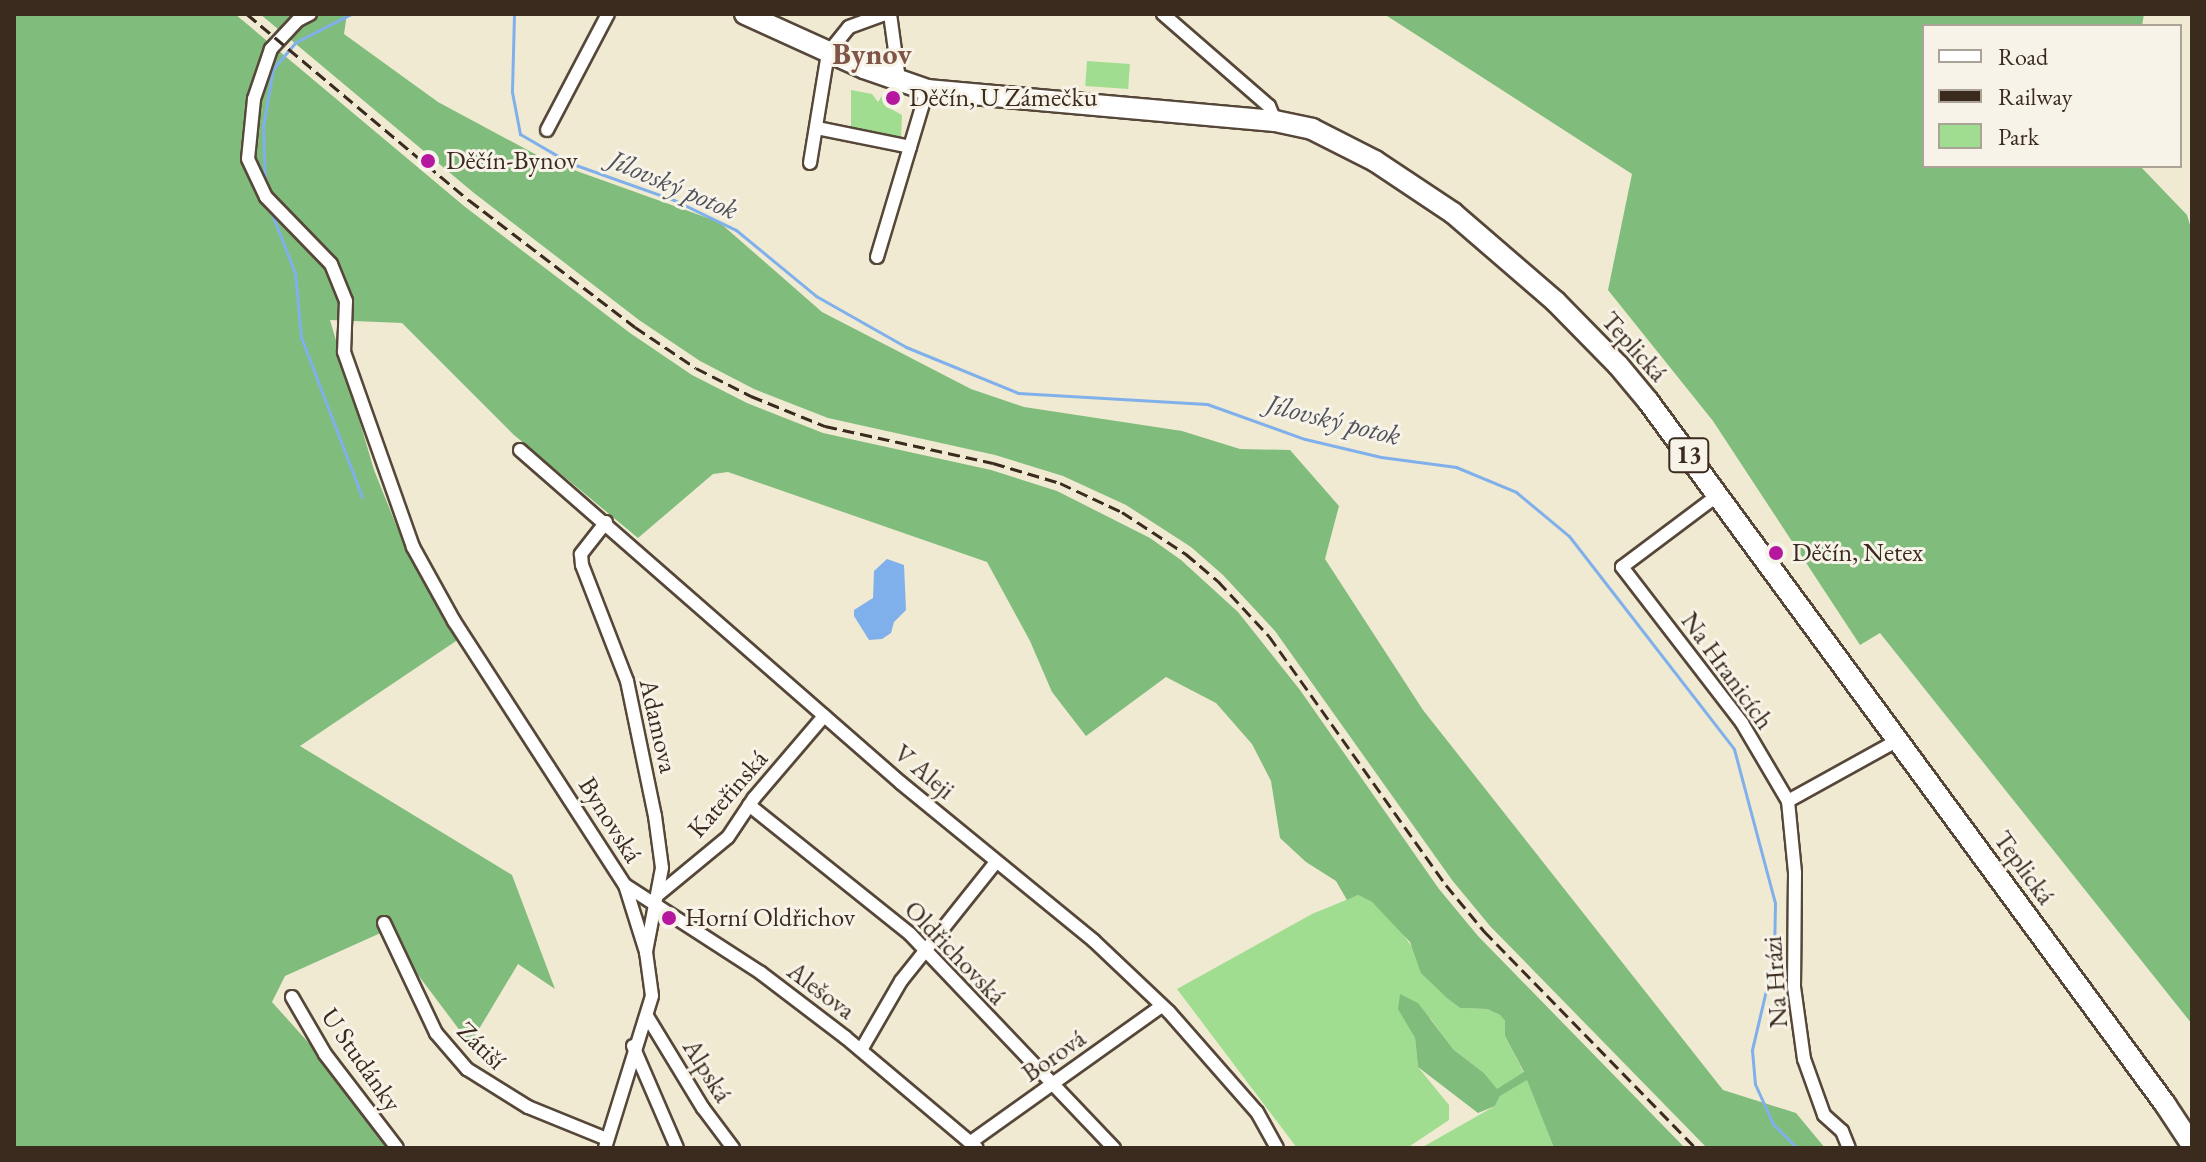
<!DOCTYPE html>
<html>
<head>
<meta charset="utf-8">
<style>
  body { margin:0 }
  #map { position:relative; width:2206px; height:1162px; overflow:hidden; background:#f0ead2; font-family:"EB Garamond",serif }
  div>[style] { position:absolute }
  .green>* { inset:0; background:#a1dd91; transform-origin:0 0 }
  .forest>* { inset:0; background:#80bc7b }
  .water>* { inset:0; background:#80b0eb }
  .stream>* { height:3px; margin:-1.5px; padding:0 1.5px; transform-origin:1.5px; border-radius:1.5px; background:#80b0eb }
  .roads { filter:drop-shadow(2px 0 #564739) drop-shadow(-2px 0 #564739) drop-shadow(0 2px #564739) drop-shadow(0 -2px #564739) }
  .street>* { height:12px; margin:-6px; padding:0 6px; transform-origin:6px; border-radius:6px; background:#fff }
  .primary>* { height:20px; margin:-10px; padding:0 10px; transform-origin:10px; border-radius:10px; background:#fff }
  .rail>* { height:3px; margin-top:-1.5px; transform-origin:0; background:repeating-linear-gradient(90deg,#3b2a1e 0 12px,transparent 0 18px) }
  .dots>* { width:22px; height:22px; translate:-50% -50%; box-sizing:border-box; border:4px solid #f7f3e8; border-radius:50% }
  span { translate:-50% -50%; white-space:nowrap; text-align:center; line-height:1.15; -webkit-text-stroke:6px #f7f3e8; paint-order:stroke }
  .shield-label span { padding:2px 6px; background:#f7f3e8; border:2px solid; border-radius:6px; -webkit-text-stroke-width:0 }
  .shield-label { font-size:24px; color:#3b2a1e; font-weight:700 }
  .poi-label { font-size:26px; color:#3b2a1e }
  .left { translate:0 -50%; text-align:left }
  .street-label { font-size:26px; color:#3b2a1e }
  .water-label { font-size:28px; color:#50525c; font-style:italic }
  .quarter-label { font-size:30px; color:#7e5547; font-weight:700 }
  .frame { position:absolute; inset:0; border:16px solid #3b2a1e; pointer-events:none }
  .legend { position:absolute; left:1922px; top:24px; width:260px; height:144px; box-sizing:border-box; background:#f7f3e8; border:2px solid #aca397; margin:0; padding:10px 14px; list-style:none; font-size:24px; color:#3b2a1e }
  .legend li { display:flex; align-items:center; gap:16px; height:40px }
  .legend b { width:40px; border:2px solid #aca397 }
</style>
</head>
<body>
<div id="map">
  <div class="green">
    <i style="left:1087px;top:61px;width:43px;height:25px;rotate:4deg"></i>
    <i style="clip-path:polygon(851px 90px,872px 94px,878px 102px,882px 96px,891px 102px,891px 109px,902px 115px,901px 138px,851px 130px)"></i>
    <i style="clip-path:polygon(1358px 895px,1372px 902px,1401px 931px,1416px 953px,1418px 963px,1448px 999px,1460px 1008px,1487px 1009px,1500px 1015px,1505px 1021px,1505px 1036px,1524px 1073px,1497px 1090px,1484px 1073px,1454px 1050px,1430px 1018px,1409px 1027px,1415px 1038px,1418px 1067px,1449px 1105px,1449px 1120px,1407px 1148px,1297px 1148px,1177px 989px,1312px 914px)"></i>
    <i style="clip-path:polygon(1527px 1079px,1554px 1148px,1421px 1148px,1495px 1106px,1500px 1096px)"></i>
  </div>
  <div class="forest">
    <i style="clip-path:polygon(14px 14px,235px 14px,464px 206px,630px 333px,692px 375px,747px 403px,823px 433px,991px 470px,1057px 491px,1150px 538px,1181px 560px,1238px 612px,1300px 690px,1439px 889px,1478px 936px,1685px 1148px,1554px 1148px,1527px 1080px,1500px 1096px,1495px 1106px,1478px 1113px,1418px 1067px,1415px 1038px,1398px 1009px,1400px 994px,1418px 1003px,1454px 1050px,1484px 1073px,1497px 1089px,1524px 1072px,1505px 1036px,1505px 1021px,1500px 1015px,1487px 1009px,1460px 1008px,1448px 999px,1421px 973px,1410px 942px,1372px 902px,1358px 895px,1347px 900px,1336px 881px,1306px 862px,1280px 838px,1271px 781px,1252px 744px,1216px 703px,1166px 677px,1086px 736px,1052px 692px,1030px 641px,987px 562px,728px 472px,713px 474px,638px 538px,514px 435px,402px 323px,330px 320px,374px 470px,403px 542px,459px 639px,300px 746px,512px 875px,555px 989px,518px 964px,470px 1044px,385px 931px,285px 976px,272px 1002px,403px 1148px,14px 1148px)"></i>
    <i style="clip-path:polygon(260px 14px,347px 14px,344px 34px,438px 102px,546px 160px,719px 222px,822px 312px,971px 389px,1024px 407px,1182px 431px,1240px 449px,1290px 450px,1339px 506px,1325px 559px,1423px 710px,1723px 1090px,1796px 1113px,1825px 1148px,1707px 1148px,1490px 926px,1452px 880px,1275px 631px,1223px 575px,1191px 547px,1126px 505px,1063px 476px,995px 455px,828px 418px,754px 389px,700px 361px,639px 320px,474px 193px)"></i>
    <i style="clip-path:polygon(1384px 14px,2144px 14px,2142px 26px,1924px 26px,1924px 166px,2140px 166px,2187px 215px,2192px 232px,2192px 1024px,1880px 633px,1860px 645px,1713px 421px,1608px 290px,1632px 174px)"></i>
  </div>
  <div class="water">
    <i style="clip-path:polygon(887px 559px,904px 565px,906px 610px,894px 622px,891px 633px,882px 639px,869px 640px,854px 616px,854px 610px,873px 598px,874px 571px)"></i>
  </div>
  <div class="stream">
    <i style="left:514px;top:14px;width:78px;rotate:91.5deg"></i>
    <i style="left:512px;top:92px;width:43px;rotate:79.2deg"></i>
    <i style="left:520px;top:134px;width:58px;rotate:30.1deg"></i>
    <i style="left:570px;top:163px;width:110px;rotate:19.6deg"></i>
    <i style="left:674px;top:200px;width:69px;rotate:25.8deg"></i>
    <i style="left:736px;top:230px;width:104px;rotate:39.5deg"></i>
    <i style="left:816px;top:296px;width:103px;rotate:29.5deg"></i>
    <i style="left:906px;top:347px;width:121px;rotate:22.3deg"></i>
    <i style="left:1018px;top:393px;width:189px;rotate:3.3deg"></i>
    <i style="left:1207px;top:404px;width:104px;rotate:19.7deg"></i>
    <i style="left:1305px;top:439px;width:78px;rotate:13.3deg"></i>
    <i style="left:1381px;top:457px;width:76px;rotate:7.6deg"></i>
    <i style="left:1456px;top:467px;width:65px;rotate:22.6deg"></i>
    <i style="left:1516px;top:492px;width:69px;rotate:39.7deg"></i>
    <i style="left:1569px;top:536px;width:269px;rotate:52.2deg"></i>
    <i style="left:1734px;top:749px;width:159px;rotate:75.1deg"></i>
    <i style="left:1775px;top:903px;width:53px;rotate:91.1deg"></i>
    <i style="left:1774px;top:956px;width:97px;rotate:103.2deg"></i>
    <i style="left:1752px;top:1050px;width:34px;rotate:85deg"></i>
    <i style="left:1755px;top:1084px;width:44px;rotate:65.8deg"></i>
    <i style="left:1773px;top:1124px;width:34px;rotate:45deg"></i>
    <i style="left:265px;top:183px;width:56px;rotate:-92deg"></i>
    <i style="left:263px;top:127px;width:59px;rotate:-80.2deg"></i>
    <i style="left:273px;top:69px;width:35px;rotate:-50deg"></i>
    <i style="left:296px;top:42px;width:62px;rotate:-27deg"></i>
    <i style="left:270px;top:209px;width:69px;rotate:68.7deg"></i>
    <i style="left:295px;top:273px;width:64px;rotate:84.6deg"></i>
    <i style="left:301px;top:337px;width:171px;rotate:69.1deg"></i>
  </div>
  <div class="roads">
    <div class="street">
      <i style="left:310px;top:14px;width:13px;rotate:153deg"></i>
      <i style="left:298px;top:20px;width:40px;rotate:133deg"></i>
      <i style="left:271px;top:49px;width:53px;rotate:108.8deg"></i>
      <i style="left:254px;top:99px;width:60px;rotate:95.7deg"></i>
      <i style="left:248px;top:159px;width:42px;rotate:64.7deg"></i>
      <i style="left:266px;top:197px;width:93px;rotate:45.9deg"></i>
      <i style="left:331px;top:264px;width:40px;rotate:68deg"></i>
      <i style="left:346px;top:301px;width:51px;rotate:92.2deg"></i>
      <i style="left:344px;top:352px;width:207px;rotate:70.5deg"></i>
      <i style="left:413px;top:547px;width:85px;rotate:61deg"></i>
      <i style="left:454px;top:621px;width:315px;rotate:57.1deg"></i>
      <i style="left:625px;top:885px;width:70px;rotate:72.6deg"></i>
      <i style="left:646px;top:952px;width:44px;rotate:82.2deg"></i>
      <i style="left:652px;top:996px;width:159px;rotate:107.2deg"></i>
      <i style="left:890px;top:14px;width:67px;rotate:82.2deg"></i>
      <i style="left:1163px;top:14px;width:140px;rotate:41deg"></i>
      <i style="left:1269px;top:106px;width:16px;rotate:68deg"></i>
      <i style="left:817px;top:128px;width:95px;rotate:11.5deg"></i>
      <i style="left:547px;top:130px;width:131px;rotate:-62.3deg"></i>
      <i style="left:810px;top:163px;width:111px;rotate:-80.7deg"></i>
      <i style="left:828px;top:53px;width:33px;rotate:-51deg"></i>
      <i style="left:849px;top:27px;width:38px;rotate:-20deg"></i>
      <i style="left:877px;top:257px;width:174px;rotate:-73.3deg"></i>
      <i style="left:520px;top:450px;width:506px;rotate:41.15deg"></i>
      <i style="left:901px;top:783px;width:249px;rotate:39.3deg"></i>
      <i style="left:1094px;top:941px;width:103px;rotate:43.4deg"></i>
      <i style="left:1169px;top:1012px;width:133px;rotate:48.7deg"></i>
      <i style="left:1257px;top:1112px;width:41px;rotate:60.9deg"></i>
      <i style="left:1718px;top:495px;width:120px;rotate:143.1deg"></i>
      <i style="left:1622px;top:567px;width:197px;rotate:52.4deg"></i>
      <i style="left:1742px;top:723px;width:91px;rotate:59.5deg"></i>
      <i style="left:1788px;top:801px;width:126px;rotate:-29deg"></i>
      <i style="left:606px;top:522px;width:41px;rotate:128deg"></i>
      <i style="left:581px;top:554px;width:11px;rotate:85deg"></i>
      <i style="left:582px;top:565px;width:124px;rotate:68.8deg"></i>
      <i style="left:627px;top:681px;width:138px;rotate:78.3deg"></i>
      <i style="left:655px;top:816px;width:52px;rotate:82.3deg"></i>
      <i style="left:662px;top:868px;width:86px;rotate:100.8deg"></i>
      <i style="left:1788px;top:801px;width:72px;rotate:84.4deg"></i>
      <i style="left:1795px;top:873px;width:114px;rotate:90.5deg"></i>
      <i style="left:1794px;top:987px;width:73px;rotate:82.1deg"></i>
      <i style="left:1804px;top:1059px;width:59px;rotate:70.3deg"></i>
      <i style="left:1824px;top:1115px;width:24px;rotate:42deg"></i>
      <i style="left:1842px;top:1131px;width:18px;rotate:68deg"></i>
      <i style="left:749px;top:805px;width:206px;rotate:38.7deg"></i>
      <i style="left:910px;top:934px;width:296px;rotate:46.4deg"></i>
      <i style="left:625px;top:885px;width:162px;rotate:32.9deg"></i>
      <i style="left:761px;top:973px;width:106px;rotate:37.3deg"></i>
      <i style="left:845px;top:1037px;width:172px;rotate:40.1deg"></i>
      <i style="left:659px;top:894px;width:89px;rotate:-39.6deg"></i>
      <i style="left:728px;top:837px;width:47px;rotate:-56.3deg"></i>
      <i style="left:754px;top:798px;width:108px;rotate:-49.5deg"></i>
      <i style="left:384px;top:923px;width:122px;rotate:64.7deg"></i>
      <i style="left:436px;top:1033px;width:48px;rotate:49.3deg"></i>
      <i style="left:467px;top:1069px;width:72px;rotate:31.9deg"></i>
      <i style="left:528px;top:1107px;width:85px;rotate:22.1deg"></i>
      <i style="left:292px;top:997px;width:66px;rotate:59.9deg"></i>
      <i style="left:325px;top:1054px;width:118px;rotate:52.5deg"></i>
      <i style="left:647px;top:1016px;width:108px;rotate:58.7deg"></i>
      <i style="left:703px;top:1108px;width:50px;rotate:53.1deg"></i>
      <i style="left:633px;top:1046px;width:111px;rotate:66.7deg"></i>
      <i style="left:861px;top:1050px;width:80px;rotate:-59.9deg"></i>
      <i style="left:901px;top:981px;width:152px;rotate:-51.4deg"></i>
      <i style="left:971px;top:1142px;width:234px;rotate:-35.5deg"></i>
    </div>
    <div class="primary">
      <i style="left:745px;top:14px;width:131px;rotate:24.4deg"></i>
      <i style="left:864px;top:68px;width:67px;rotate:19.2deg"></i>
      <i style="left:927px;top:90px;width:349px;rotate:5.1deg"></i>
      <i style="left:1275px;top:121px;width:38px;rotate:12deg"></i>
      <i style="left:1312px;top:129px;width:71px;rotate:26.9deg"></i>
      <i style="left:1375px;top:161px;width:94px;rotate:33.7deg"></i>
      <i style="left:1453px;top:213px;width:135px;rotate:40.8deg"></i>
      <i style="left:1555px;top:301px;width:90px;rotate:45.5deg"></i>
      <i style="left:1618px;top:365px;width:47px;rotate:50.2deg"></i>
      <i style="left:1648px;top:401px;width:873px;rotate:53.67deg"></i>
      <i style="left:2165px;top:1104px;width:49px;rotate:56.6deg"></i>
    </div>
  </div>
  <div class="rail">
    <i style="left:247px;top:14px;width:290px;rotate:40deg"></i>
    <i style="left:469px;top:200px;width:209px;rotate:37.4deg"></i>
    <i style="left:635px;top:327px;width:73px;rotate:33.9deg"></i>
    <i style="left:696px;top:368px;width:62px;rotate:27deg"></i>
    <i style="left:751px;top:396px;width:80px;rotate:22.1deg"></i>
    <i style="left:825px;top:426px;width:172px;rotate:12.4deg"></i>
    <i style="left:993px;top:463px;width:70px;rotate:16.6deg"></i>
    <i style="left:1060px;top:483px;width:68px;rotate:25.1deg"></i>
    <i style="left:1122px;top:512px;width:77px;rotate:33.3deg"></i>
    <i style="left:1186px;top:554px;width:42px;rotate:40.2deg"></i>
    <i style="left:1218px;top:581px;width:75px;rotate:47.2deg"></i>
    <i style="left:1269px;top:636px;width:305px;rotate:54.6deg"></i>
    <i style="left:1446px;top:885px;width:60px;rotate:50.4deg"></i>
    <i style="left:1484px;top:931px;width:303px;rotate:45.7deg"></i>
  </div>
  <div class="dots">
    <i style="left:893px;top:98px;background:#b5179e"></i>
    <i style="left:428px;top:161px;background:#b5179e"></i>
    <i style="left:1776px;top:553px;background:#b5179e"></i>
    <i style="left:669px;top:918px;background:#b5179e"></i>
  </div>
  <div class="shield-label">
    <span style="left:1689px;top:455px">13</span>
  </div>
  <div class="poi-label">
    <span class="left" style="left:909px;top:98px">Děčín, U Zámečku</span>
    <span class="left" style="left:446px;top:161px">Děčín-Bynov</span>
    <span class="left" style="left:1792px;top:553px">Děčín, Netex</span>
    <span class="left" style="left:685px;top:918px">Horní Oldřichov</span>
  </div>
  <div class="street-label">
    <span style="left:1634px;top:347px;rotate:48deg">Teplická</span>
    <span style="left:1727px;top:671px;rotate:54deg">Na Hranicích</span>
    <span style="left:658px;top:726px;rotate:77deg">Adamova</span>
    <span style="left:924px;top:772px;rotate:40deg">V Aleji</span>
    <span style="left:728px;top:794px;rotate:-49deg">Kateřinská</span>
    <span style="left:610px;top:820px;rotate:58deg">Bynovská</span>
    <span style="left:2024px;top:868px;rotate:54deg">Teplická</span>
    <span style="left:955px;top:953px;rotate:46deg">Oldřichovská</span>
    <span style="left:1776px;top:982px;rotate:-94deg">Na Hrázi</span>
    <span style="left:821px;top:991px;rotate:37deg">Alešova</span>
    <span style="left:481px;top:1046px;rotate:44deg">Zátiší</span>
    <span style="left:1054px;top:1056px;rotate:-35deg">Borová</span>
    <span style="left:361px;top:1060px;rotate:55deg">U Studánky</span>
    <span style="left:707px;top:1071px;rotate:58deg">Alpská</span>
  </div>
  <div class="water-label">
    <span style="left:674px;top:184px;rotate:23deg">Jílovský potok</span>
    <span style="left:1334px;top:419px;rotate:14deg">Jílovský potok</span>
  </div>
  <div class="quarter-label">
    <span style="left:872px;top:54px">Bynov</span>
  </div>
  <div class="frame"></div>
  <ul class="legend">
  <li><b style="height:10px;background:#fff"></b>Road</li>
  <li><b style="height:10px;background:#3b2a1e"></b>Railway</li>
  <li><b style="height:22px;background:#a1dd91"></b>Park</li>
  </ul>
</div>
</body>
</html>
